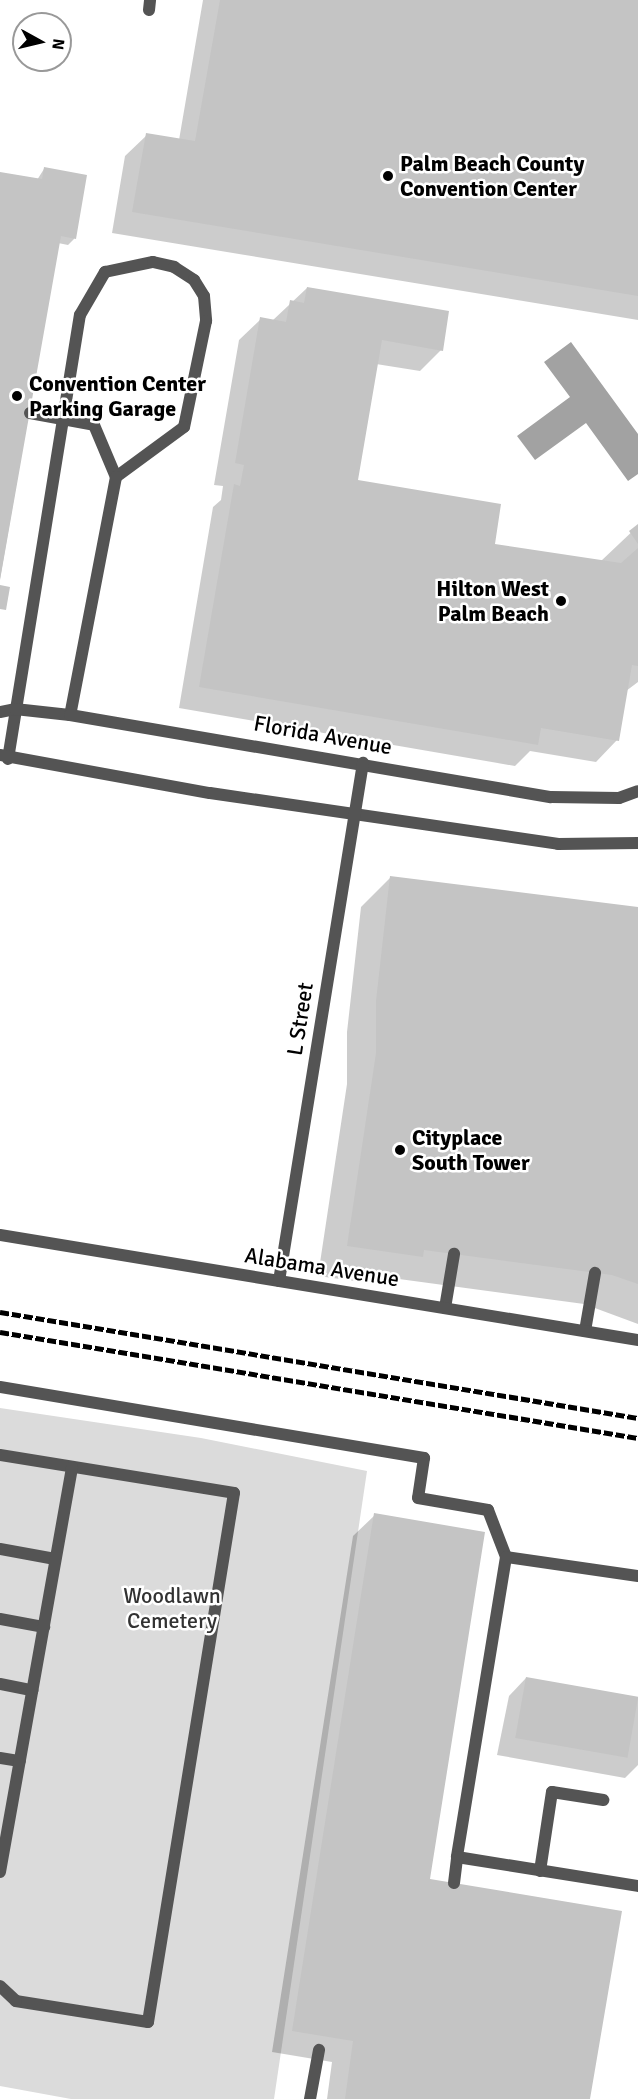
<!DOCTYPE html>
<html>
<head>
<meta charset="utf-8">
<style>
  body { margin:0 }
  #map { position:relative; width:638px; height:2099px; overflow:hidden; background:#fff; font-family:Signika,sans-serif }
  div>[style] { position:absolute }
  .green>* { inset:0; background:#dbdbdb }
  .water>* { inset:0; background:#a2a2a2 }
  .shadow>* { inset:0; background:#0003 }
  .building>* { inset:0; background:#c4c4c4; transform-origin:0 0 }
  .service>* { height:12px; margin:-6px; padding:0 6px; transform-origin:6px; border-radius:6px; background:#545454 }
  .minor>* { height:12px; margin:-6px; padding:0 6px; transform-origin:6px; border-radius:6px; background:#545454 }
  .rail>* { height:4.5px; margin-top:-2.25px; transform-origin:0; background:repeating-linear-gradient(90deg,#000 0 9px,transparent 0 12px) }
  .dots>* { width:16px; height:16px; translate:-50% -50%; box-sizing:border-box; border:3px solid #fff; border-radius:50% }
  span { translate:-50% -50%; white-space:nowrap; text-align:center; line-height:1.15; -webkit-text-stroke:5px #fff; paint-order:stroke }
  .poi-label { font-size:22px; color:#000; font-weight:700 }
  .left { translate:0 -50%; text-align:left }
  .right { translate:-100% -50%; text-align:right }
  .street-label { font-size:22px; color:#000 }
  .park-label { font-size:22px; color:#323232 }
  .north { position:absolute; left:12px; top:12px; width:60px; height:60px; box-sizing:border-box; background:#fff; border:2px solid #999; border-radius:50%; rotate:98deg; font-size:16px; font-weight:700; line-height:24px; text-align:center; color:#000 }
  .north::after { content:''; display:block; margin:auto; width:21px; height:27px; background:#000; clip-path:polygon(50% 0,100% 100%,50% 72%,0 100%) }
</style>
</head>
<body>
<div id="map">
  <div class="green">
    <i style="clip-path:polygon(0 1408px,201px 1438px,367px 1471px,274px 2099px,71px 2099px,0 2086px)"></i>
  </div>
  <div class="water">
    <i style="clip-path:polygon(571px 342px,638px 434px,638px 474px,628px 481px,586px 423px,535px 460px,517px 436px,570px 397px,544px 362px)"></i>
  </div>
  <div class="shadow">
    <i style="clip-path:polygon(203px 0,638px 0,638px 320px,112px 233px,125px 156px,147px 135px,179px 140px)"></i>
    <i style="clip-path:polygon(44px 169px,85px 176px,74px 239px,68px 245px,58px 243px,0 579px,0 173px,37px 180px)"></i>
    <i style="clip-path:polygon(307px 288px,441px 350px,420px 371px,376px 364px,356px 481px,492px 549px,601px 561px,638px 526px,638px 682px,626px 691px,617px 740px,596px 762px,530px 751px,515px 766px,179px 708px,213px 507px,221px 500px,223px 486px,214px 485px,239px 340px,261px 319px,272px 321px)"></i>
    <i style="clip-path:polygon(391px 877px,638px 908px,638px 1324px,584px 1304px,399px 1279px,392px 1286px,318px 1276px,347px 1084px,347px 1032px,361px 907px)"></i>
    <i style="clip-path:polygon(375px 1515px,428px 1880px,589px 2099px,327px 2099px,332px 2062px,272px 2052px,353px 1536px)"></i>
    <i style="clip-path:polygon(526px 1678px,638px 1698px,638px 1765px,625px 1778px,497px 1755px,509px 1696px)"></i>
  </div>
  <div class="building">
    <i style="clip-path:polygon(220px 0,638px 0,638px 296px,132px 212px,146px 133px,195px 141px)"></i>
    <i style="clip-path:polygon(44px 167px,87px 175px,76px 239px,61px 236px,0 580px,0 172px,42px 179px)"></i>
    <i style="clip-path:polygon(307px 287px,449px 311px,443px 351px,382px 340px,358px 480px,501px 504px,495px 544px,621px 563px,638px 548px,638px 666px,632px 665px,619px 741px,541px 728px,538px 745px,199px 687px,234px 484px,240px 486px,244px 465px,235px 463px,260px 317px,286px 322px,290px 300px,304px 303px)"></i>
    <i style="clip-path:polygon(638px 524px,638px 544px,629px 531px)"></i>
    <i style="clip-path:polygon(0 585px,10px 587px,6px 610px,0 609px)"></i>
    <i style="clip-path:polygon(390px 876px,638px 907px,638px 1284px,612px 1275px,424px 1250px,423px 1257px,347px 1246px,376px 1053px,376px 1001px)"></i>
    <i style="clip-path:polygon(374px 1513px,485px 1532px,430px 1879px,622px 1911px,590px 2099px,345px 2099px,353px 2041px,292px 2031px)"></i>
    <i style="left:526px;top:1677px;width:114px;height:62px;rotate:10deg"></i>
  </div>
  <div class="service">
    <i style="left:149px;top:10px;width:10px;rotate:-84deg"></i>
    <i style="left:30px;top:413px;width:65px;rotate:10.6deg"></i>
    <i style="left:94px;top:425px;width:56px;rotate:67.1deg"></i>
    <i style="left:8px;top:759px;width:450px;rotate:-80.8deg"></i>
    <i style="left:80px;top:315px;width:50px;rotate:-59.8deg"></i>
    <i style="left:105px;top:272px;width:49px;rotate:-11.8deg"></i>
    <i style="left:153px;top:262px;width:22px;rotate:13deg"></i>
    <i style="left:174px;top:267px;width:24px;rotate:33deg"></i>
    <i style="left:194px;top:280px;width:19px;rotate:58deg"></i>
    <i style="left:204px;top:296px;width:25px;rotate:85deg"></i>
    <i style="left:206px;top:321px;width:108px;rotate:101.7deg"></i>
    <i style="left:184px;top:427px;width:84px;rotate:143.7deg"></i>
    <i style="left:116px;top:477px;width:242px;rotate:100.9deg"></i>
    <i style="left:445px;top:1308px;width:55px;rotate:-80.5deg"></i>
    <i style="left:585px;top:1331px;width:59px;rotate:-80.2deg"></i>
    <i style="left:0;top:1387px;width:430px;rotate:9.5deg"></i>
    <i style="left:424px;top:1458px;width:40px;rotate:98.5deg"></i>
    <i style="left:418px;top:1498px;width:71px;rotate:9.7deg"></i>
    <i style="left:488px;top:1510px;width:50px;rotate:69deg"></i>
    <i style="left:0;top:1455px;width:237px;rotate:9.2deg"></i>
    <i style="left:234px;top:1493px;width:536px;rotate:99.23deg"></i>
    <i style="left:148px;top:2022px;width:134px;rotate:-171deg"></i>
    <i style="left:16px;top:2001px;width:22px;rotate:-137deg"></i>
    <i style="left:0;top:1549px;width:56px;rotate:10.3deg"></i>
    <i style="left:638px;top:1576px;width:133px;rotate:-171.8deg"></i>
    <i style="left:506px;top:1557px;width:304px;rotate:99.3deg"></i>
    <i style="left:457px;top:1857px;width:183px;rotate:9.1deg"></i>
    <i style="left:0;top:1619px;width:45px;rotate:10.3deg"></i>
    <i style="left:0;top:1684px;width:33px;rotate:11deg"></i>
    <i style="left:0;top:1758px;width:20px;rotate:9deg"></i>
    <i style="left:540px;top:1871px;width:80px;rotate:-81.4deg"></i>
    <i style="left:552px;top:1792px;width:52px;rotate:8.9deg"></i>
    <i style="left:0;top:1872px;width:411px;rotate:-79.9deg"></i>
    <i style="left:454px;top:1883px;width:26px;rotate:-83deg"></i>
    <i style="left:310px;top:2099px;width:50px;rotate:-79.6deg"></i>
  </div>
  <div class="minor">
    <i style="left:0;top:712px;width:15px;rotate:-11deg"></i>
    <i style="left:15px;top:709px;width:55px;rotate:6.2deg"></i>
    <i style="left:70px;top:715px;width:488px;rotate:9.7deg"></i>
    <i style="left:551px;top:797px;width:68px;rotate:0.8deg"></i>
    <i style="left:619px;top:798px;width:20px;rotate:-20deg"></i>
    <i style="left:0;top:755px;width:213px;rotate:10.3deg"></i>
    <i style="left:210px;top:793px;width:352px;rotate:8.3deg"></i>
    <i style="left:558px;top:844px;width:80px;rotate:-0.7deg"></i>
    <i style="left:0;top:1235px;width:647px;rotate:9.35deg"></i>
    <i style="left:279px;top:1281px;width:525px;rotate:-80.79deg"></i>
  </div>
  <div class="rail">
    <i style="left:0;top:1312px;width:647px;rotate:9.43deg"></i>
    <i style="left:0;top:1332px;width:647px;rotate:9.43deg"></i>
  </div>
  <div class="dots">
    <i style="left:388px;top:176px;background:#000"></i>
    <i style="left:17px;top:396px;background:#000"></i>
    <i style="left:561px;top:601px;background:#000"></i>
    <i style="left:400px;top:1150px;background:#000"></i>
  </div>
  <div class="poi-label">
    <span class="left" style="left:400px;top:176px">Palm Beach County<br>Convention Center</span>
    <span class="left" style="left:29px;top:396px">Convention Center<br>Parking Garage</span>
    <span class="right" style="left:549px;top:601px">Hilton West<br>Palm Beach</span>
    <span class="left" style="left:412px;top:1150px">Cityplace<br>South Tower</span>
  </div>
  <div class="street-label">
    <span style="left:323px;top:735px;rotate:10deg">Florida Avenue</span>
    <span style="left:300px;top:1019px;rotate:-81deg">L Street</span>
    <span style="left:322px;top:1267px;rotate:9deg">Alabama Avenue</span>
  </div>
  <div class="park-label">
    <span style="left:172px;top:1608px">Woodlawn<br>Cemetery</span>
  </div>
  <div class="north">N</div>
</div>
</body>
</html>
